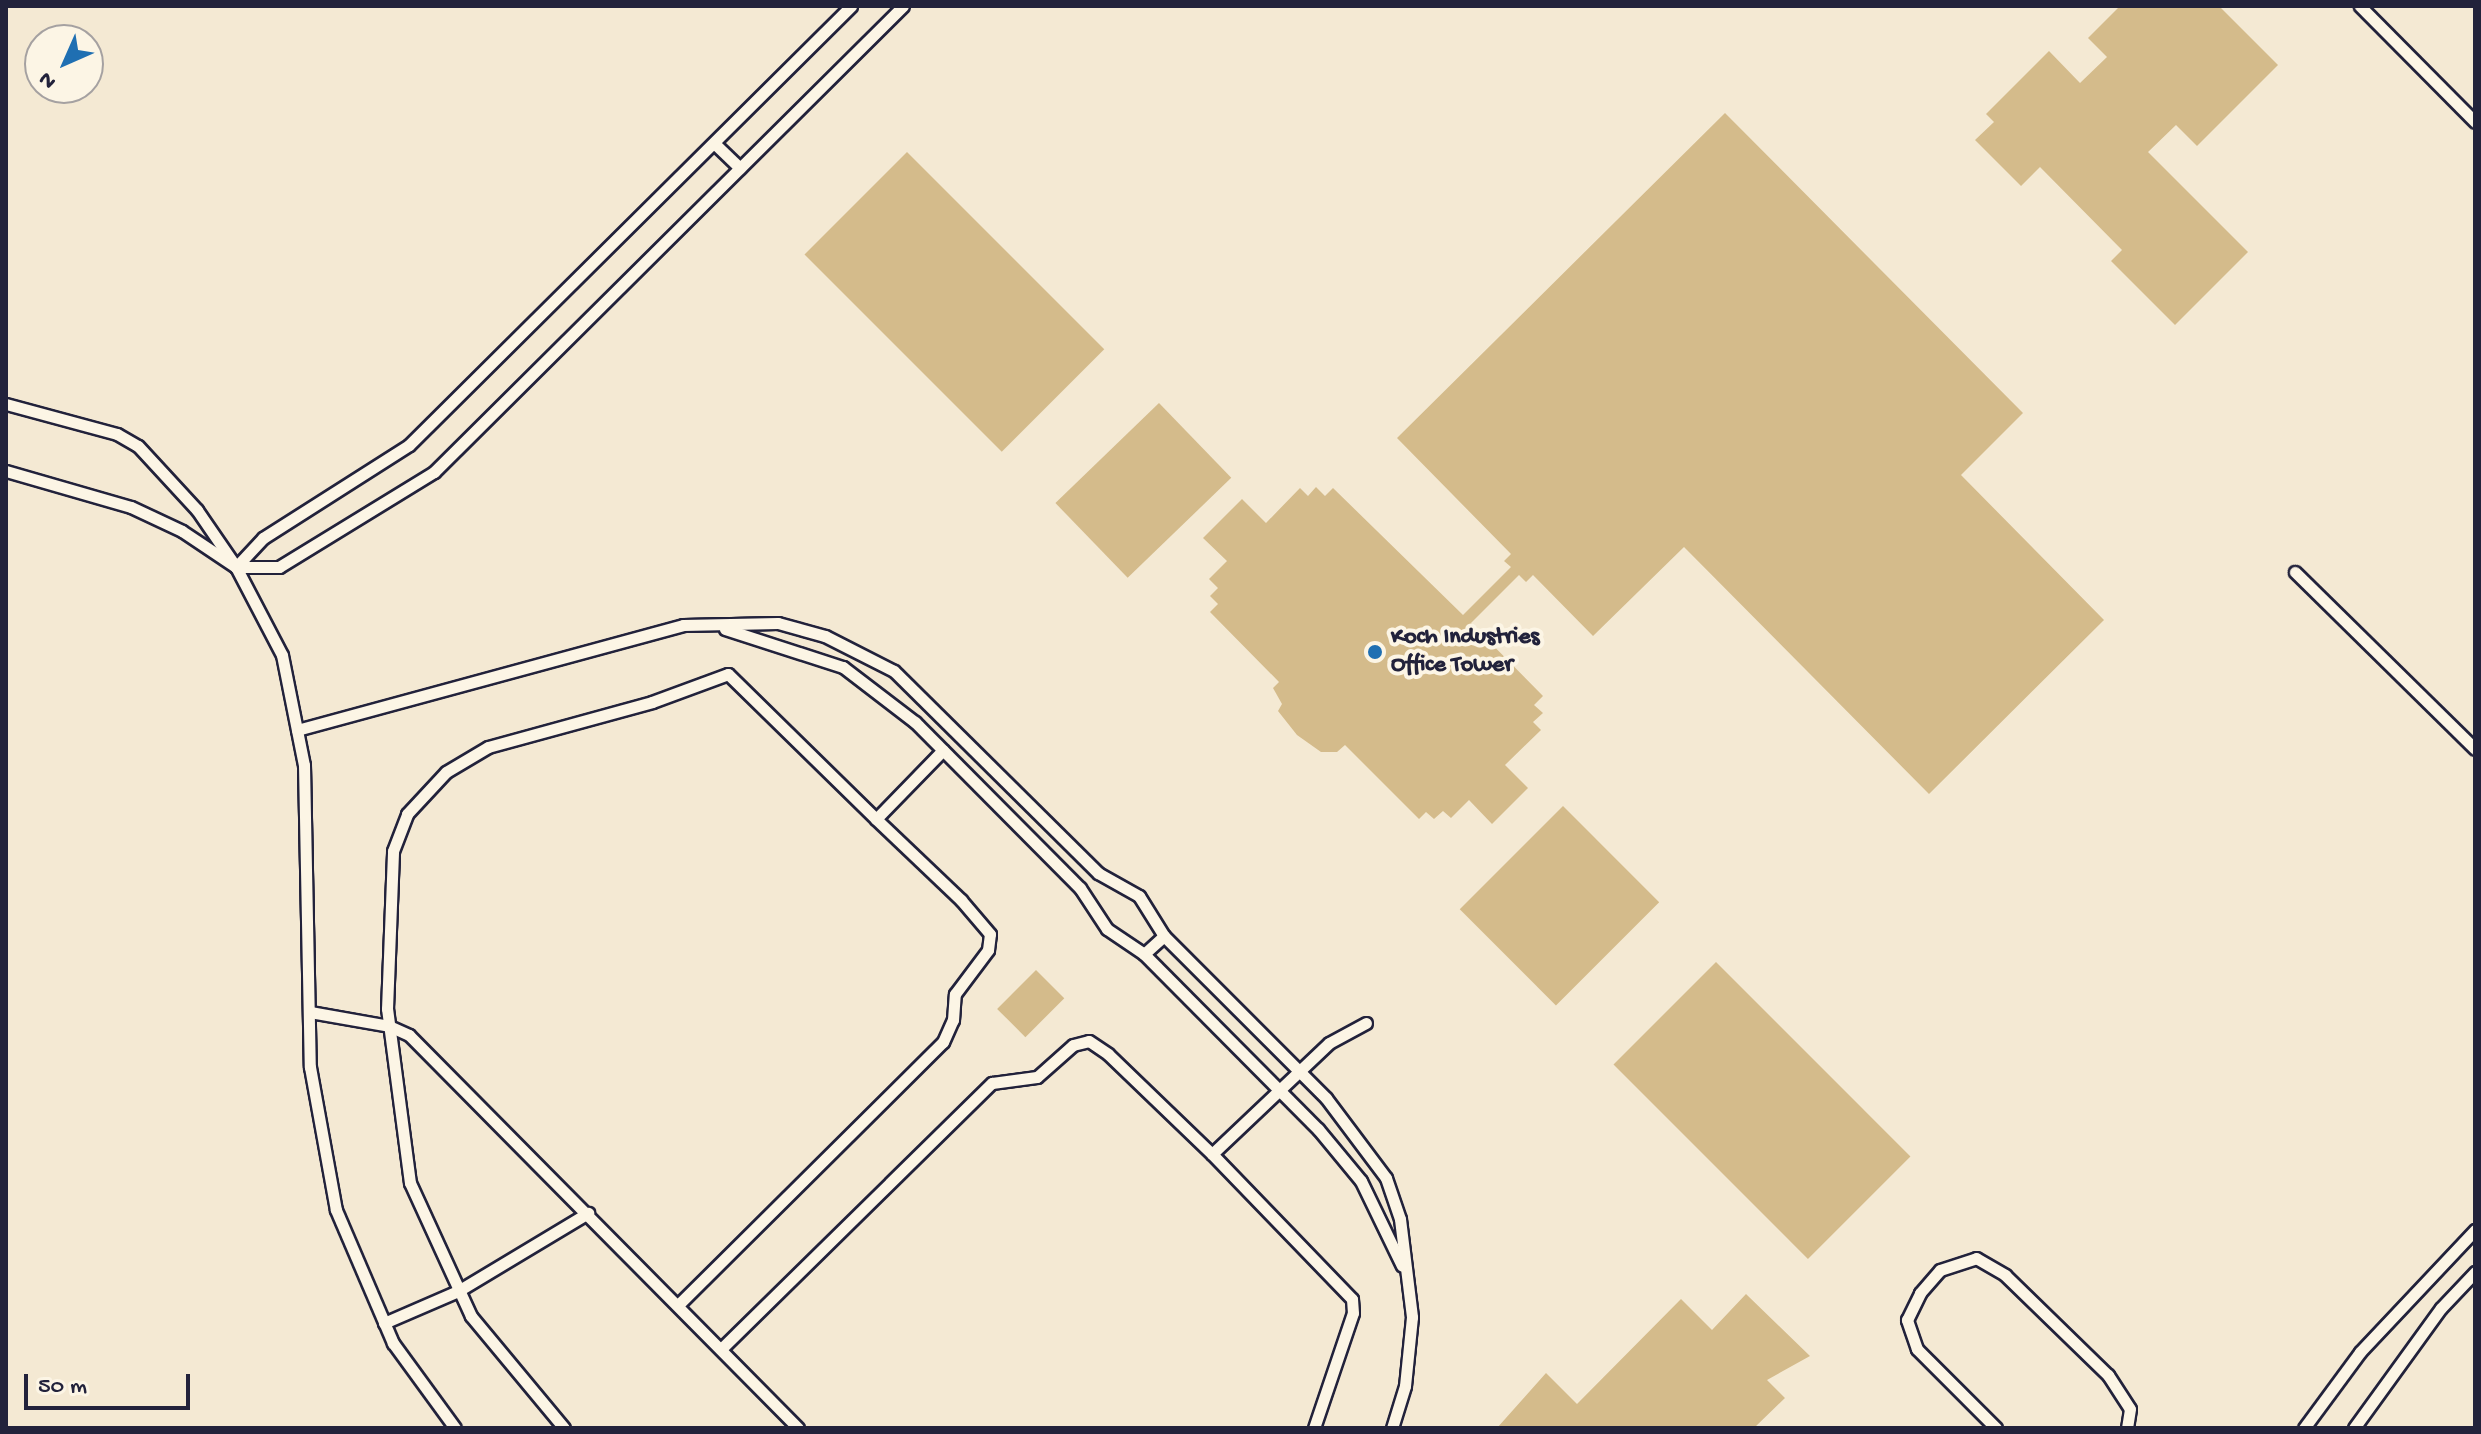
<!DOCTYPE html>
<html>
<head>
<meta charset="utf-8">
<style>
  body { margin:0 }
  #map { position:relative; width:2481px; height:1434px; overflow:hidden; background:#f4e9d3; font-family:"Gochi Hand",sans-serif }
  div>[style] { position:absolute }
  .building>* { inset:0; background:#d4bb8b; transform-origin:0 0 }
  .roads { filter:drop-shadow(2px 0 #22223b) drop-shadow(-2px 0 #22223b) drop-shadow(0 2px #22223b) drop-shadow(0 -2px #22223b) }
  .lane>* { height:11px; margin:-5.5px; padding:0 5.5px; transform-origin:5.5px; border-radius:5.5px; background:#fcf5e5 }
  .dots>* { width:22px; height:22px; translate:-50% -50%; box-sizing:border-box; border:4px solid #fcf5e5; border-radius:50% }
  span { translate:-50% -50%; white-space:nowrap; text-align:center; line-height:1.15; -webkit-text-stroke:8px #fcf5e5; paint-order:stroke }
  .poi-label { font-size:24px; color:#22223b; font-weight:700 }
  .left { translate:0 -50%; text-align:left }
  .frame { position:absolute; inset:0; border:8px solid #22223b; pointer-events:none }
  .north { position:absolute; left:24px; top:24px; width:80px; height:80px; box-sizing:border-box; background:#fcf5e5; border:2px solid #a5a1a1; border-radius:50%; rotate:225deg; font-size:22px; font-weight:700; line-height:32px; text-align:center; color:#22223b }
  .north::after { content:''; display:block; margin:auto; width:28px; height:36px; background:#1f6fb2; clip-path:polygon(50% 0,100% 100%,50% 72%,0 100%) }
  .scale { position:absolute; left:24px; top:1374px; width:166px; height:36px; box-sizing:border-box; border:4px solid #22223b; border-top:0; padding-left:10px; font-size:24px; line-height:28px; white-space:nowrap; color:#22223b; -webkit-text-stroke:6px #fcf5e5; paint-order:stroke }
</style>
</head>
<body>
<div id="map">
  <div class="building">
    <i style="clip-path:polygon(2120px 6px,2219px 6px,2278px 65px,2197px 146px,2176px 125px,2148px 152px,2248px 252px,2175px 325px,2111px 261px,2122px 250px,2040px 167px,2021px 186px,1975px 140px,1994px 122px,1986px 114px,2049px 51px,2080px 83px,2107px 57px,2088px 38px)"></i>
    <i style="clip-path:polygon(1725px 113px,2023px 413px,1961px 475px,2104px 620px,1929px 794px,1684px 547px,1593px 636px,1533px 575px,1526px 582px,1519px 575px,1471px 623px,1543px 696px,1534px 705px,1543px 713px,1533px 722px,1541px 730px,1505px 765px,1528px 788px,1492px 824px,1469px 800px,1451px 818px,1443px 811px,1434px 819px,1426px 812px,1419px 819px,1345px 745px,1337px 752px,1321px 752px,1297px 735px,1278px 711px,1282px 704px,1273px 688px,1279px 682px,1210px 612px,1218px 604px,1210px 596px,1218px 588px,1209px 579px,1227px 561px,1203px 538px,1242px 499px,1266px 523px,1300px 488px,1308px 496px,1316px 487px,1325px 496px,1333px 488px,1463px 615px,1511px 567px,1504px 561px,1511px 554px,1397px 438px)"></i>
    <i style="left:907px;top:152px;width:279px;height:145px;rotate:45deg"></i>
    <i style="left:1159px;top:403px;width:104px;height:144px;rotate:46deg"></i>
    <i style="left:1563px;top:806px;width:136px;height:146px;rotate:45deg"></i>
    <i style="left:1716px;top:962px;width:275px;height:145px;rotate:45deg"></i>
    <i style="left:1036px;top:970px;width:40px;height:55px;rotate:45deg"></i>
    <i style="clip-path:polygon(1746px 1294px,1810px 1356px,1767px 1380px,1785px 1398px,1754px 1428px,1497px 1428px,1546px 1373px,1577px 1404px,1681px 1299px,1712px 1330px)"></i>
  </div>
  <div class="roads">
    <div class="lane">
      <i style="left:2360px;top:6px;width:163px;rotate:45.2deg"></i>
      <i style="left:714px;top:143px;width:36px;rotate:44deg"></i>
      <i style="left:6px;top:404px;width:115px;rotate:15.1deg"></i>
      <i style="left:117px;top:434px;width:24px;rotate:30deg"></i>
      <i style="left:138px;top:446px;width:87px;rotate:47.3deg"></i>
      <i style="left:197px;top:510px;width:69px;rotate:55.6deg"></i>
      <i style="left:236px;top:567px;width:99px;rotate:62.4deg"></i>
      <i style="left:282px;top:655px;width:112px;rotate:78.7deg"></i>
      <i style="left:304px;top:765px;width:302px;rotate:88.9deg"></i>
      <i style="left:310px;top:1067px;width:145px;rotate:79.7deg"></i>
      <i style="left:336px;top:1210px;width:145px;rotate:66.8deg"></i>
      <i style="left:393px;top:1343px;width:105px;rotate:53.9deg"></i>
      <i style="left:6px;top:471px;width:130px;rotate:16.1deg"></i>
      <i style="left:131px;top:507px;width:56px;rotate:25.2deg"></i>
      <i style="left:182px;top:531px;width:65px;rotate:33.7deg"></i>
      <i style="left:236px;top:567px;width:43px"></i>
      <i style="left:279px;top:567px;width:182px;rotate:-31.5deg"></i>
      <i style="left:434px;top:472px;width:661px;rotate:-44.82deg"></i>
      <i style="left:236px;top:567px;width:40px;rotate:-47deg"></i>
      <i style="left:263px;top:538px;width:173px;rotate:-32.5deg"></i>
      <i style="left:409px;top:445px;width:623px;rotate:-44.8deg"></i>
      <i style="left:2295px;top:572px;width:252px;rotate:44.5deg"></i>
      <i style="left:725px;top:629px;width:124px;rotate:17.9deg"></i>
      <i style="left:843px;top:667px;width:91px;rotate:37.4deg"></i>
      <i style="left:915px;top:722px;width:234px;rotate:45.2deg"></i>
      <i style="left:1080px;top:888px;width:49px;rotate:56.6deg"></i>
      <i style="left:1107px;top:929px;width:45px;rotate:34deg"></i>
      <i style="left:1144px;top:954px;width:247px;rotate:45.2deg"></i>
      <i style="left:1318px;top:1129px;width:67px;rotate:50.4deg"></i>
      <i style="left:1361px;top:1181px;width:94px;rotate:64.2deg"></i>
      <i style="left:297px;top:730px;width:400px;rotate:-15.2deg"></i>
      <i style="left:683px;top:625px;width:95px;rotate:-1.2deg"></i>
      <i style="left:778px;top:623px;width:49px;rotate:15.5deg"></i>
      <i style="left:825px;top:636px;width:77px;rotate:26.9deg"></i>
      <i style="left:894px;top:671px;width:287px;rotate:44.7deg"></i>
      <i style="left:1098px;top:873px;width:47px;rotate:29.3deg"></i>
      <i style="left:1139px;top:896px;width:47px;rotate:58deg"></i>
      <i style="left:1164px;top:936px;width:229px;rotate:45deg"></i>
      <i style="left:1326px;top:1098px;width:100px;rotate:53.1deg"></i>
      <i style="left:1386px;top:1178px;width:43px;rotate:71.1deg"></i>
      <i style="left:1400px;top:1219px;width:99px;rotate:83deg"></i>
      <i style="left:1412px;top:1317px;width:69px;rotate:95.8deg"></i>
      <i style="left:1405px;top:1386px;width:44px;rotate:107.2deg"></i>
      <i style="left:1144px;top:954px;width:27px;rotate:-42deg"></i>
      <i style="left:310px;top:1012px;width:80px;rotate:10deg"></i>
      <i style="left:389px;top:1026px;width:22px;rotate:24deg"></i>
      <i style="left:409px;top:1035px;width:553px;rotate:45.29deg"></i>
      <i style="left:678px;top:1305px;width:373px;rotate:-44.8deg"></i>
      <i style="left:943px;top:1042px;width:24px;rotate:-66deg"></i>
      <i style="left:953px;top:1020px;width:26px;rotate:-86deg"></i>
      <i style="left:955px;top:994px;width:55px;rotate:-53.1deg"></i>
      <i style="left:988px;top:950px;width:16px;rotate:-83deg"></i>
      <i style="left:990px;top:934px;width:45px;rotate:-130.5deg"></i>
      <i style="left:961px;top:900px;width:117px;rotate:-136.4deg"></i>
      <i style="left:384px;top:1323px;width:81px;rotate:-23.4deg"></i>
      <i style="left:458px;top:1291px;width:152px;rotate:-31deg"></i>
      <i style="left:721px;top:1349px;width:380px;rotate:-44.5deg"></i>
      <i style="left:992px;top:1083px;width:45px;rotate:-7.6deg"></i>
      <i style="left:1037px;top:1077px;width:48px;rotate:-41.6deg"></i>
      <i style="left:1073px;top:1045px;width:16px;rotate:-14deg"></i>
      <i style="left:1089px;top:1041px;width:23px;rotate:34deg"></i>
      <i style="left:1108px;top:1054px;width:144px;rotate:43.9deg"></i>
      <i style="left:564px;top:1428px;width:146px;rotate:-129.7deg"></i>
      <i style="left:471px;top:1316px;width:146px;rotate:-114.6deg"></i>
      <i style="left:410px;top:1183px;width:176px;rotate:-97.5deg"></i>
      <i style="left:387px;top:1009px;width:158px;rotate:-87.8deg"></i>
      <i style="left:393px;top:851px;width:40px;rotate:-69deg"></i>
      <i style="left:407px;top:814px;width:57px;rotate:-47.1deg"></i>
      <i style="left:446px;top:772px;width:49px;rotate:-30.8deg"></i>
      <i style="left:488px;top:747px;width:170px;rotate:-15.3deg"></i>
      <i style="left:652px;top:702px;width:81px;rotate:-20.2deg"></i>
      <i style="left:728px;top:674px;width:207px;rotate:44.4deg"></i>
      <i style="left:876px;top:819px;width:96px;rotate:-45.8deg"></i>
      <i style="left:1314px;top:1428px;width:121px;rotate:-71.3deg"></i>
      <i style="left:1353px;top:1313px;width:14px;rotate:-94deg"></i>
      <i style="left:1352px;top:1299px;width:202px;rotate:-134deg"></i>
      <i style="left:1212px;top:1154px;width:161px;rotate:-43.5deg"></i>
      <i style="left:1329px;top:1043px;width:42px;rotate:-28.4deg"></i>
      <i style="left:1996px;top:1428px;width:112px;rotate:-135deg"></i>
      <i style="left:1917px;top:1349px;width:31px;rotate:-109deg"></i>
      <i style="left:1907px;top:1320px;width:30px;rotate:-64deg"></i>
      <i style="left:1920px;top:1293px;width:30px;rotate:-49deg"></i>
      <i style="left:1940px;top:1270px;width:38px;rotate:-18deg"></i>
      <i style="left:1976px;top:1258px;width:34px;rotate:30deg"></i>
      <i style="left:2005px;top:1275px;width:144px;rotate:44.2deg"></i>
      <i style="left:2108px;top:1375px;width:40px;rotate:57.1deg"></i>
      <i style="left:2130px;top:1409px;width:19px;rotate:99deg"></i>
      <i style="left:2304px;top:1428px;width:94px;rotate:-53.6deg"></i>
      <i style="left:2360px;top:1352px;width:168px;rotate:-46.7deg"></i>
      <i style="left:2354px;top:1428px;width:148px;rotate:-54.1deg"></i>
      <i style="left:2441px;top:1308px;width:50px;rotate:-46.6deg"></i>
    </div>
  </div>
  <div class="dots">
    <i style="left:1375px;top:652px;background:#1f6fb2"></i>
  </div>
  <div class="poi-label">
    <span class="left" style="left:1391px;top:652px">Koch Industries<br>Office Tower</span>
  </div>
  <div class="frame"></div>
  <div class="north">N</div>
  <div class="scale">50 m</div>
</div>
</body>
</html>
